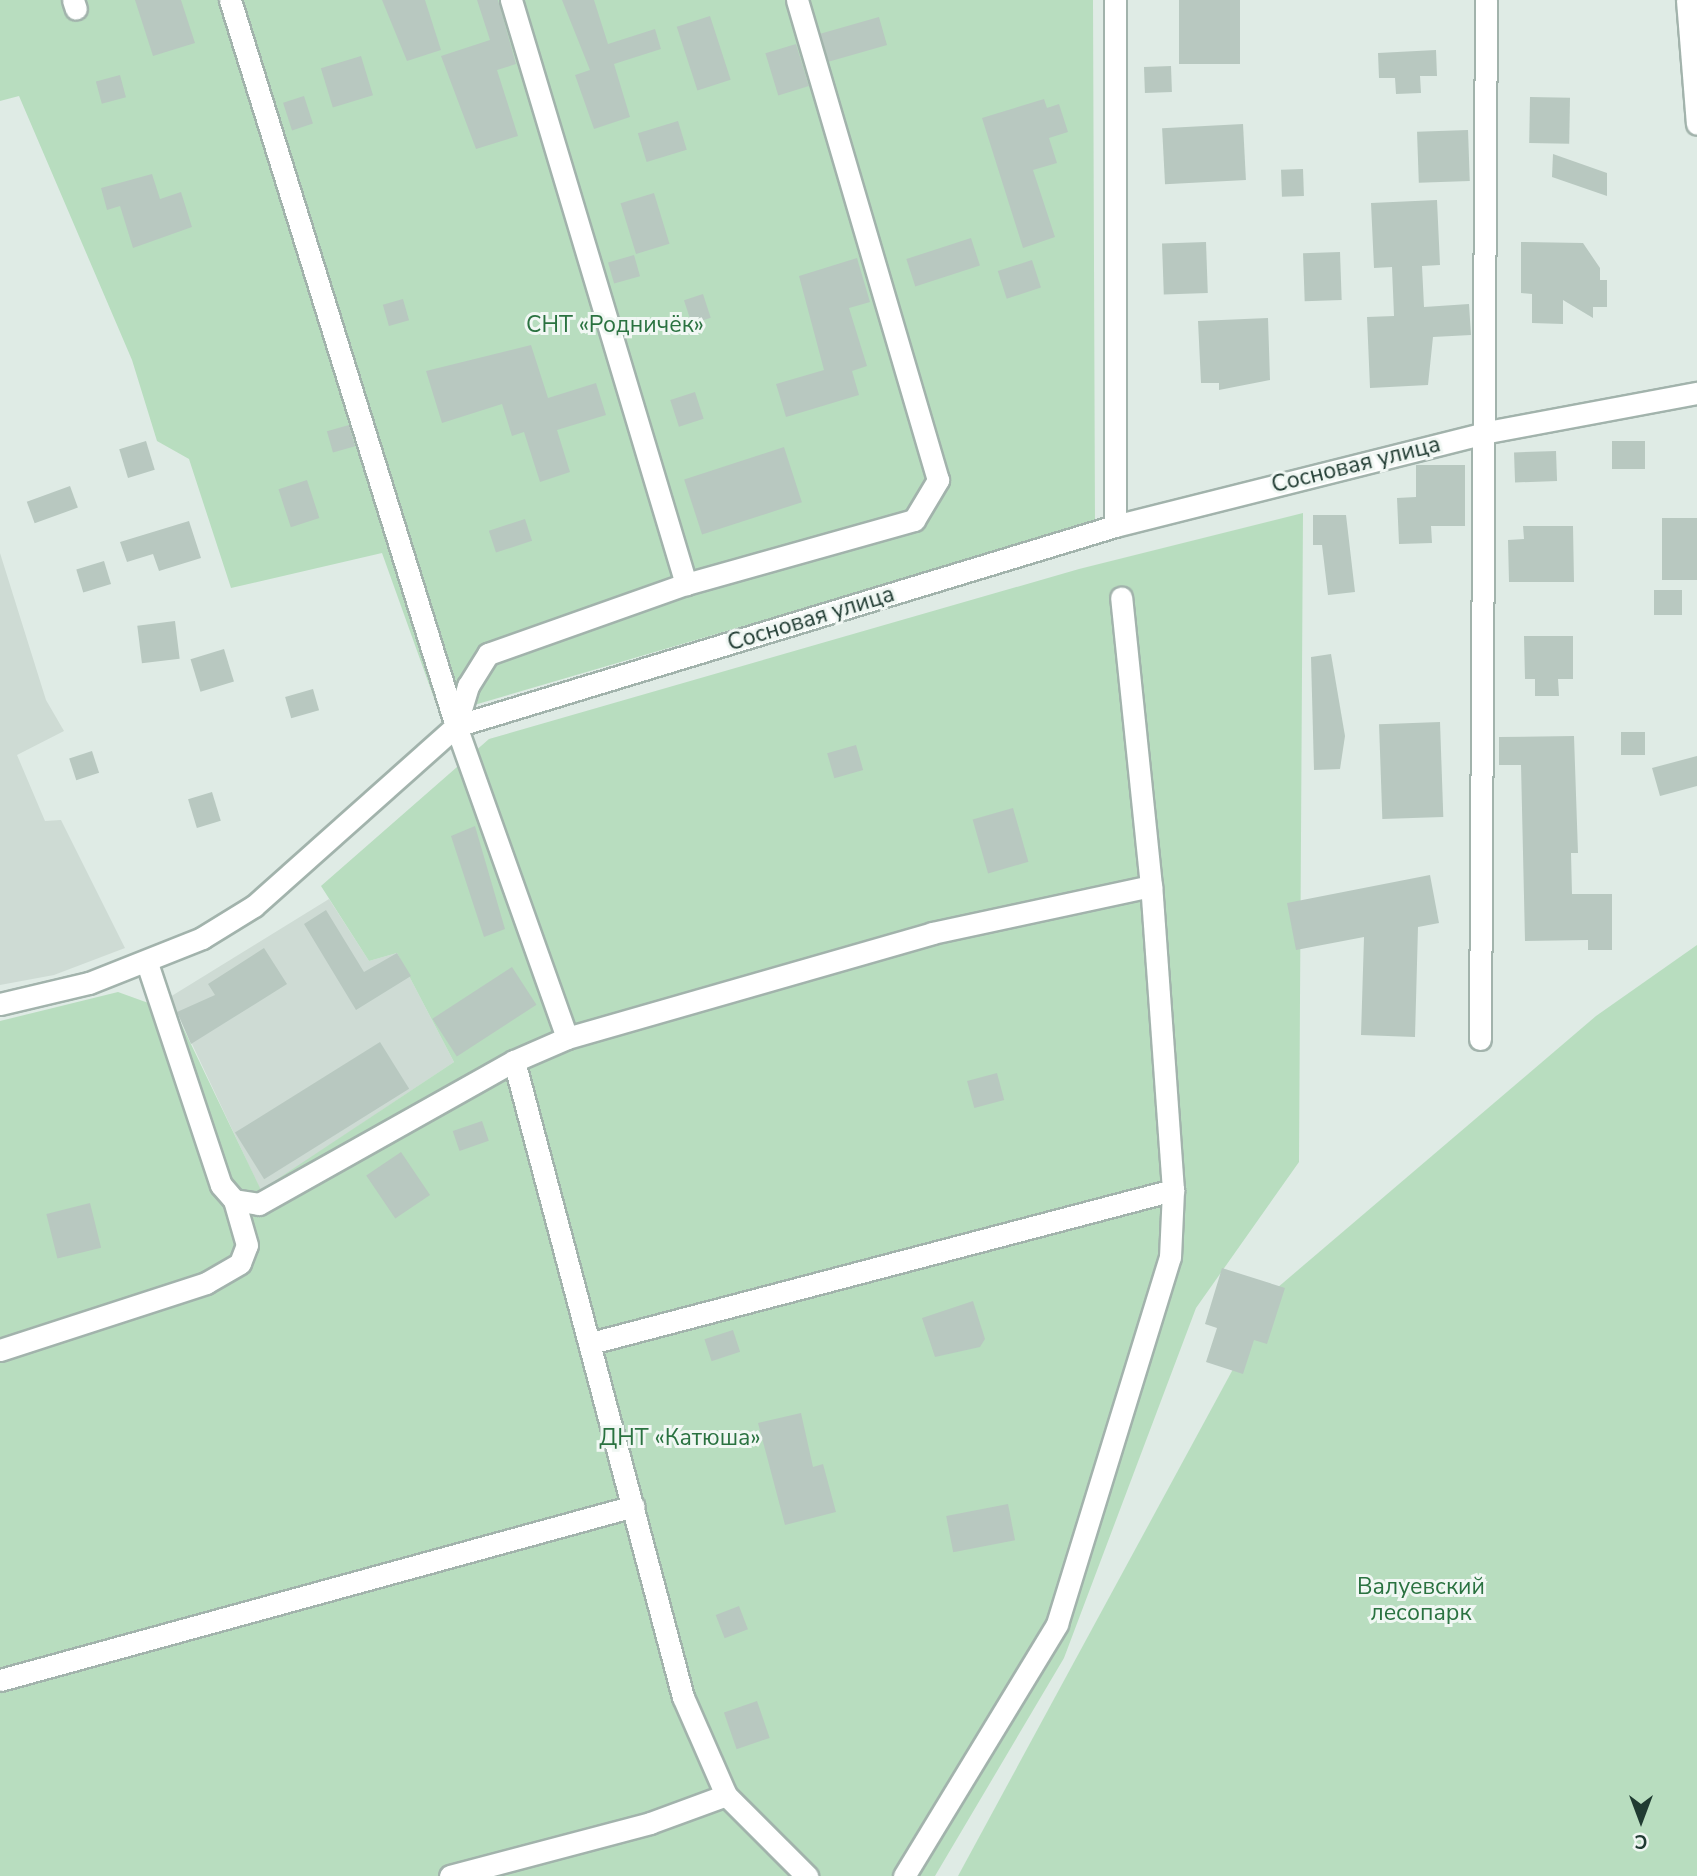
<!DOCTYPE html>
<html>
<head>
<meta charset="utf-8">
<style>
  body { margin:0 }
  #map { position:relative; width:1697px; height:1876px; overflow:hidden; background:#dfebe5; font-family:"Nunito Sans",sans-serif }
  div>[style] { position:absolute }
  .built>* { inset:0; background:#cedbd4 }
  .green>* { inset:0; background:#b8ddbf }
  .building>* { inset:0; background:#b8c8c0; transform-origin:0 0 }
  .roads { filter:drop-shadow(2px 0 #a2b3ac) drop-shadow(-2px 0 #a2b3ac) drop-shadow(0 2px #a2b3ac) drop-shadow(0 -2px #a2b3ac) }
  .minor>* { height:21px; margin:-10.5px; padding:0 10.5px; transform-origin:10.5px; border-radius:10.5px; background:#fff }
  span { translate:-50% -50%; white-space:nowrap; text-align:center; line-height:1.15; -webkit-text-stroke:6px #f0f7f3; paint-order:stroke }
  .park-label { font-size:23px; color:#2a7240 }
  .street-label { font-size:23px; color:#203b32 }
  .north { position:absolute; left:1606px; top:1785px; width:70px; height:70px; -webkit-text-stroke:5px #f0f7f3; paint-order:stroke; rotate:180deg; font-size:19px; font-weight:700; line-height:28px; text-align:center; color:#203b32 }
  .north::after { content:''; display:block; margin:auto; width:24px; height:32px; background:#203b32; clip-path:polygon(50% 0,100% 100%,50% 72%,0 100%) }
</style>
</head>
<body>
<div id="map">
  <div class="built">
    <i style="clip-path:polygon(0 553px,46px 700px,64px 731px,17px 755px,45px 821px,61px 820px,125px 948px,54px 975px,0 985px)"></i>
    <i style="clip-path:polygon(329px 899px,369px 961px,397px 953px,454px 1062px,261px 1191px,170px 997px)"></i>
  </div>
  <div class="green">
    <i style="clip-path:polygon(0 0,1093px 0,1095px 523px,440px 715px,382px 553px,231px 588px,189px 459px,157px 441px,132px 360px,19px 96px,0 101px)"></i>
    <i style="clip-path:polygon(1303px 513px,1299px 1162px,1196px 1308px,1064px 1658px,935px 1876px,0 1876px,0 1021px,118px 992px,176px 1013px,261px 1190px,454px 1062px,397px 953px,369px 961px,321px 886px,489px 739px,1079px 569px)"></i>
    <i style="clip-path:polygon(1697px 945px,1697px 1876px,958px 1876px,1277px 1288px,1596px 1016px)"></i>
  </div>
  <div class="building">
    <i style="clip-path:polygon(135px 0,181px 0,195px 43px,153px 56px)"></i>
    <i style="clip-path:polygon(382px 0,425px 0,441px 50px,407px 61px)"></i>
    <i style="clip-path:polygon(477px 0,498px 0,516px 64px,497px 70px,518px 136px,476px 149px,441px 56px,490px 40px)"></i>
    <i style="clip-path:polygon(562px 0,594px 0,608px 44px,655px 29px,661px 49px,614px 64px,630px 117px,594px 129px,575px 75px,590px 70px)"></i>
    <i style="left:1179px;top:0;width:61px;height:64px"></i>
    <i style="left:710px;top:16px;width:67px;height:35px;rotate:72deg"></i>
    <i style="left:879px;top:17px;width:29px;height:61px;rotate:74deg"></i>
    <i style="left:796px;top:44px;width:44px;height:32px;rotate:73deg"></i>
    <i style="clip-path:polygon(1436px 50px,1437px 76px,1420px 76px,1421px 93px,1396px 94px,1395px 78px,1379px 78px,1378px 53px)"></i>
    <i style="left:361px;top:56px;width:41px;height:42px;rotate:73deg"></i>
    <i style="left:1171px;top:66px;width:26px;height:27px;rotate:88deg"></i>
    <i style="left:120px;top:75px;width:23px;height:25px;rotate:75deg"></i>
    <i style="left:304px;top:96px;width:29px;height:22px;rotate:72deg"></i>
    <i style="left:1530px;top:97px;width:40px;height:46px;rotate:1deg"></i>
    <i style="clip-path:polygon(1044px 99px,1047px 108px,1059px 104px,1068px 132px,1049px 138px,1057px 163px,1033px 170px,1055px 237px,1023px 248px,982px 118px)"></i>
    <i style="left:678px;top:121px;width:30px;height:42px;rotate:73deg"></i>
    <i style="left:1243px;top:124px;width:56px;height:81px;rotate:87deg"></i>
    <i style="left:1468px;top:130px;width:51px;height:51px;rotate:88deg"></i>
    <i style="clip-path:polygon(1553px 154px,1607px 173px,1607px 196px,1552px 177px)"></i>
    <i style="left:1303px;top:169px;width:27px;height:22px;rotate:88deg"></i>
    <i style="clip-path:polygon(152px 174px,160px 199px,181px 192px,192px 227px,133px 248px,120px 206px,107px 210px,101px 188px)"></i>
    <i style="left:654px;top:193px;width:53px;height:35px;rotate:73deg"></i>
    <i style="clip-path:polygon(1437px 200px,1440px 265px,1422px 266px,1424px 307px,1469px 304px,1471px 335px,1433px 337px,1428px 385px,1370px 388px,1367px 317px,1394px 316px,1392px 267px,1374px 268px,1371px 203px)"></i>
    <i style="left:971px;top:238px;width:29px;height:68px;rotate:72deg"></i>
    <i style="left:1206px;top:242px;width:51px;height:44px;rotate:88deg"></i>
    <i style="clip-path:polygon(1521px 242px,1583px 243px,1600px 268px,1600px 280px,1607px 280px,1607px 307px,1593px 307px,1593px 318px,1563px 300px,1563px 324px,1532px 323px,1532px 294px,1521px 293px)"></i>
    <i style="left:1340px;top:252px;width:48px;height:37px;rotate:88deg"></i>
    <i style="left:634px;top:255px;width:22px;height:27px;rotate:74deg"></i>
    <i style="clip-path:polygon(857px 258px,870px 302px,849px 308px,867px 366px,852px 371px,859px 395px,786px 417px,776px 384px,824px 370px,799px 276px)"></i>
    <i style="left:1032px;top:260px;width:29px;height:36px;rotate:72deg"></i>
    <i style="left:703px;top:294px;width:25px;height:20px;rotate:72deg"></i>
    <i style="left:403px;top:299px;width:22px;height:21px;rotate:74deg"></i>
    <i style="clip-path:polygon(1268px 318px,1270px 380px,1219px 390px,1219px 383px,1201px 383px,1198px 321px)"></i>
    <i style="clip-path:polygon(531px 345px,548px 398px,596px 383px,606px 415px,557px 430px,570px 472px,540px 482px,524px 432px,512px 436px,502px 404px,442px 423px,426px 371px)"></i>
    <i style="left:695px;top:392px;width:28px;height:26px;rotate:72deg"></i>
    <i style="left:349px;top:425px;width:22px;height:23px;rotate:74deg"></i>
    <i style="left:146px;top:441px;width:30px;height:28px;rotate:73deg"></i>
    <i style="left:1612px;top:441px;width:33px;height:28px"></i>
    <i style="left:784px;top:447px;width:58px;height:105px;rotate:72deg"></i>
    <i style="left:1556px;top:451px;width:30px;height:42px;rotate:88deg"></i>
    <i style="clip-path:polygon(1416px 465px,1465px 465px,1465px 526px,1431px 526px,1432px 543px,1399px 544px,1397px 498px,1416px 497px)"></i>
    <i style="left:307px;top:480px;width:40px;height:30px;rotate:72deg"></i>
    <i style="left:70px;top:486px;width:23px;height:46px;rotate:70deg"></i>
    <i style="clip-path:polygon(1313px 515px,1346px 515px,1355px 592px,1328px 595px,1322px 545px,1313px 545px)"></i>
    <i style="left:1697px;top:518px;width:62px;height:35px;rotate:90deg"></i>
    <i style="left:525px;top:519px;width:23px;height:38px;rotate:72deg"></i>
    <i style="clip-path:polygon(189px 521px,201px 558px,159px 571px,153px 554px,127px 562px,120px 542px)"></i>
    <i style="clip-path:polygon(1523px 526px,1573px 526px,1574px 582px,1509px 582px,1508px 540px,1524px 539px)"></i>
    <i style="left:104px;top:561px;width:24px;height:29px;rotate:73deg"></i>
    <i style="left:1654px;top:590px;width:28px;height:25px"></i>
    <i style="left:175px;top:621px;width:38px;height:38px;rotate:83deg"></i>
    <i style="clip-path:polygon(1524px 636px,1573px 636px,1573px 679px,1558px 679px,1559px 696px,1535px 696px,1535px 679px,1525px 679px)"></i>
    <i style="left:224px;top:649px;width:34px;height:35px;rotate:73deg"></i>
    <i style="clip-path:polygon(1331px 654px,1345px 736px,1340px 769px,1314px 770px,1311px 657px)"></i>
    <i style="left:313px;top:689px;width:22px;height:29px;rotate:74deg"></i>
    <i style="left:1440px;top:722px;width:95px;height:61px;rotate:88deg"></i>
    <i style="left:1645px;top:732px;width:23px;height:24px;rotate:90deg"></i>
    <i style="clip-path:polygon(1574px 736px,1578px 853px,1571px 853px,1572px 894px,1612px 894px,1612px 950px,1588px 950px,1588px 940px,1525px 941px,1521px 765px,1499px 765px,1499px 737px)"></i>
    <i style="left:856px;top:745px;width:26px;height:30px;rotate:74deg"></i>
    <i style="left:92px;top:751px;width:23px;height:24px;rotate:72deg"></i>
    <i style="clip-path:polygon(1697px 756px,1697px 786px,1660px 796px,1652px 768px)"></i>
    <i style="left:212px;top:792px;width:30px;height:25px;rotate:73deg"></i>
    <i style="left:1013px;top:808px;width:56px;height:42px;rotate:74deg"></i>
    <i style="clip-path:polygon(475px 826px,505px 929px,484px 937px,451px 836px)"></i>
    <i style="clip-path:polygon(1430px 875px,1439px 923px,1418px 927px,1415px 1037px,1361px 1035px,1364px 937px,1296px 950px,1287px 903px)"></i>
    <i style="clip-path:polygon(326px 910px,364px 972px,397px 953px,411px 976px,356px 1010px,304px 924px)"></i>
    <i style="clip-path:polygon(264px 948px,287px 984px,191px 1044px,177px 1012px,215px 995px,208px 984px)"></i>
    <i style="left:512px;top:967px;width:45px;height:95px;rotate:57deg"></i>
    <i style="left:380px;top:1042px;width:55px;height:171px;rotate:58deg"></i>
    <i style="left:997px;top:1073px;width:28px;height:31px;rotate:75deg"></i>
    <i style="left:482px;top:1121px;width:21px;height:31px;rotate:71deg"></i>
    <i style="left:401px;top:1152px;width:52px;height:42px;rotate:56deg"></i>
    <i style="left:90px;top:1203px;width:46px;height:45px;rotate:76deg"></i>
    <i style="clip-path:polygon(1222px 1268px,1285px 1288px,1267px 1344px,1254px 1340px,1243px 1374px,1206px 1362px,1217px 1328px,1205px 1324px)"></i>
    <i style="clip-path:polygon(973px 1301px,985px 1339px,980px 1347px,935px 1357px,922px 1318px)"></i>
    <i style="left:733px;top:1330px;width:23px;height:30px;rotate:72deg"></i>
    <i style="clip-path:polygon(801px 1413px,813px 1467px,823px 1464px,836px 1512px,785px 1525px,758px 1423px)"></i>
    <i style="left:1008px;top:1504px;width:37px;height:63px;rotate:79deg"></i>
    <i style="left:739px;top:1606px;width:25px;height:25px;rotate:69deg"></i>
    <i style="left:757px;top:1701px;width:39px;height:35px;rotate:71deg"></i>
  </div>
  <div class="roads">
    <div class="minor">
      <i style="left:73px;top:0;width:9px;rotate:72deg"></i>
      <i style="left:230px;top:0;width:760px;rotate:72.71deg"></i>
      <i style="left:456px;top:726px;width:331px;rotate:70.4deg"></i>
      <i style="left:567px;top:1038px;width:58px;rotate:156.5deg"></i>
      <i style="left:514px;top:1061px;width:658px;rotate:75.12deg"></i>
      <i style="left:683px;top:1697px;width:107px;rotate:66.3deg"></i>
      <i style="left:726px;top:1795px;width:115px;rotate:45deg"></i>
      <i style="left:511px;top:0;width:610px;rotate:73.32deg"></i>
      <i style="left:1115px;top:0;width:526px;rotate:90deg"></i>
      <i style="left:1687px;top:0;width:124px;rotate:85.4deg"></i>
      <i style="left:456px;top:726px;width:42px;rotate:-73.3deg"></i>
      <i style="left:468px;top:686px;width:38px;rotate:-58deg"></i>
      <i style="left:488px;top:654px;width:210px;rotate:-19.5deg"></i>
      <i style="left:686px;top:584px;width:237px;rotate:-15.7deg"></i>
      <i style="left:914px;top:520px;width:47px;rotate:-59deg"></i>
      <i style="left:938px;top:480px;width:500px;rotate:-106.37deg"></i>
      <i style="left:147px;top:963px;width:234px;rotate:71.6deg"></i>
      <i style="left:221px;top:1185px;width:20px;rotate:49deg"></i>
      <i style="left:234px;top:1200px;width:25px;rotate:9deg"></i>
      <i style="left:259px;top:1204px;width:292px;rotate:-29.3deg"></i>
      <i style="left:0;top:1004px;width:91px;rotate:-13.3deg"></i>
      <i style="left:89px;top:983px;width:122px;rotate:-21.7deg"></i>
      <i style="left:202px;top:938px;width:61px;rotate:-31.6deg"></i>
      <i style="left:254px;top:906px;width:271px;rotate:-41.7deg"></i>
      <i style="left:456px;top:726px;width:689px;rotate:-16.88deg"></i>
      <i style="left:1115px;top:526px;width:385px;rotate:-14.1deg"></i>
      <i style="left:1488px;top:432px;width:213px;rotate:-10.6deg"></i>
      <i style="left:567px;top:1038px;width:380px;rotate:-16deg"></i>
      <i style="left:932px;top:933px;width:224px;rotate:-12.1deg"></i>
      <i style="left:1480px;top:1039px;width:1039px;rotate:-89.67deg"></i>
      <i style="left:591px;top:1343px;width:602px;rotate:-14.73deg"></i>
      <i style="left:0;top:1350px;width:217px;rotate:-18deg"></i>
      <i style="left:206px;top:1283px;width:39px;rotate:-30deg"></i>
      <i style="left:240px;top:1263px;width:19px;rotate:-69deg"></i>
      <i style="left:247px;top:1245px;width:47px;rotate:-106.1deg"></i>
      <i style="left:0;top:1680px;width:657px;rotate:-15.35deg"></i>
      <i style="left:450px;top:1876px;width:207px;rotate:-14.8deg"></i>
      <i style="left:650px;top:1823px;width:81px;rotate:-20.2deg"></i>
      <i style="left:904px;top:1876px;width:295px;rotate:-58.7deg"></i>
      <i style="left:1057px;top:1624px;width:384px;rotate:-72.9deg"></i>
      <i style="left:1170px;top:1257px;width:67px;rotate:-87.4deg"></i>
      <i style="left:1173px;top:1190px;width:305px;rotate:-94.1deg"></i>
      <i style="left:1151px;top:886px;width:290px;rotate:-95.9deg"></i>
    </div>
  </div>
  <div class="park-label">
    <span style="left:615px;top:325px">СНТ «Родничёк»</span>
    <span style="left:680px;top:1438px">ДНТ «Катюша»</span>
    <span style="left:1421px;top:1600px">Валуевский<br>лесопарк</span>
  </div>
  <div class="street-label">
    <span style="left:1356px;top:465px;rotate:-14deg">Сосновая улица</span>
    <span style="left:811px;top:619px;rotate:-17deg">Сосновая улица</span>
  </div>
  <div class="north">С</div>
</div>
</body>
</html>
